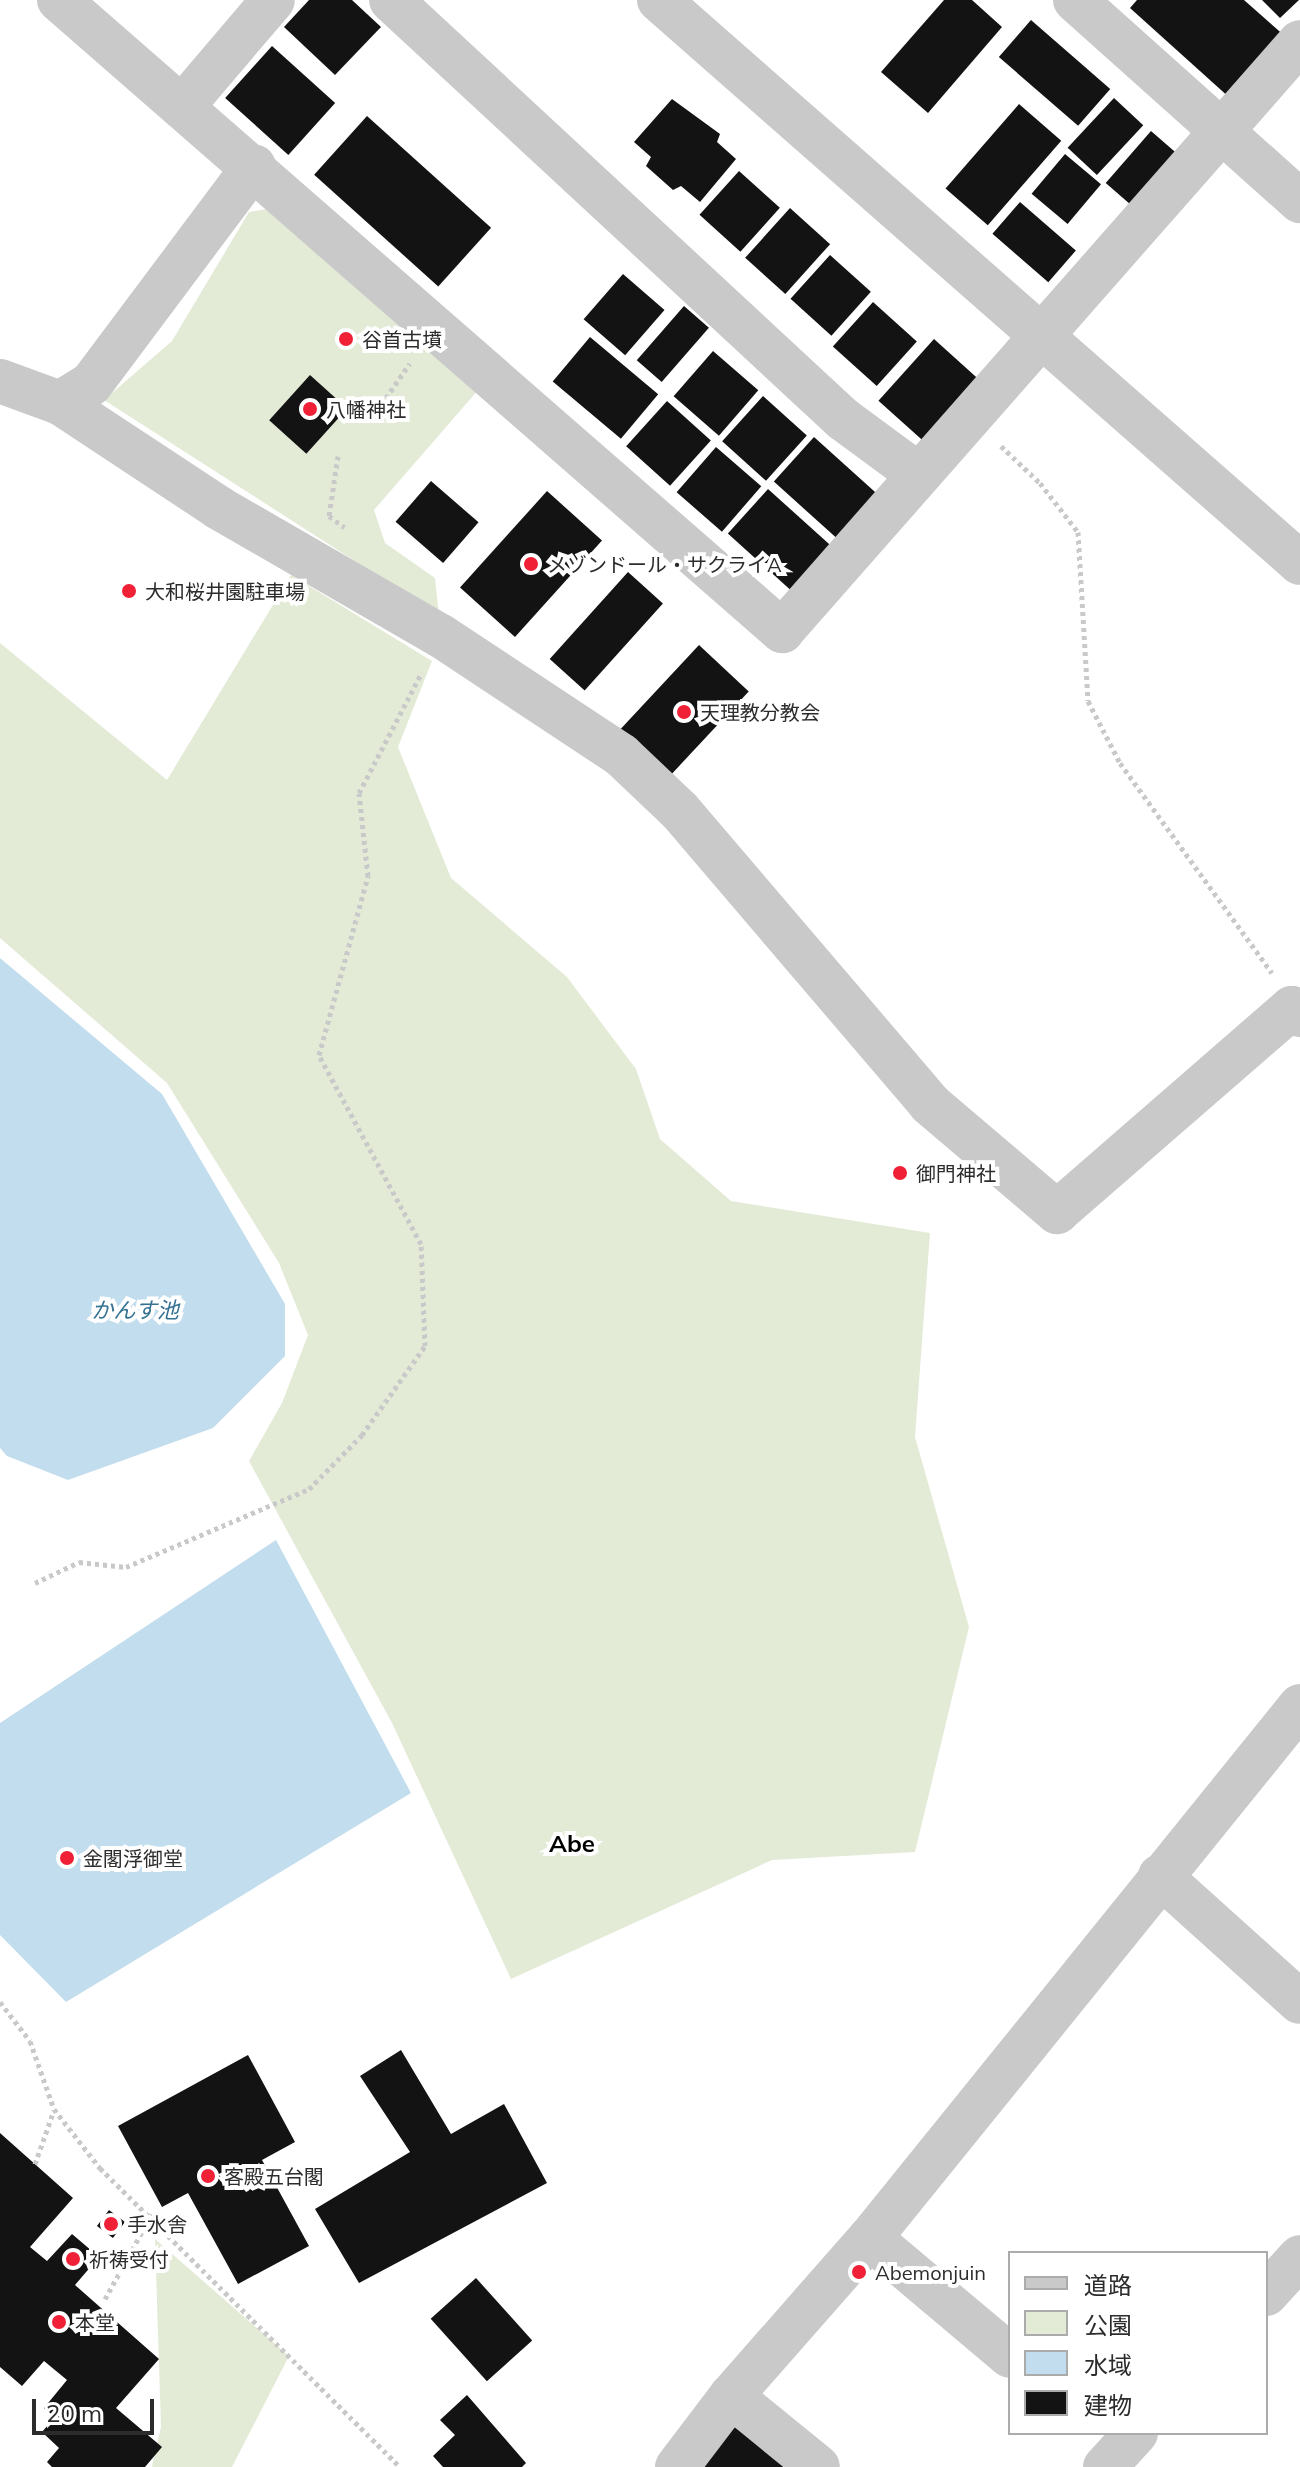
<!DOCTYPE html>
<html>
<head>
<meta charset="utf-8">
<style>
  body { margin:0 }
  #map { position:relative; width:1300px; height:2467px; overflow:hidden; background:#fff; font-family:Mulish,"Noto Sans JP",sans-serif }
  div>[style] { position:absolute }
  .green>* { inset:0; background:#e3ebd7 }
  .water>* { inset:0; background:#c2dded }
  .building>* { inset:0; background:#131313; transform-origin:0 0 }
  .path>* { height:5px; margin-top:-2.5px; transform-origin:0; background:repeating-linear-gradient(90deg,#c9c9c9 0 4px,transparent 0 8px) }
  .minor>* { height:44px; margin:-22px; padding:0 22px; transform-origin:22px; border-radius:22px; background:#c9c9c9 }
  .dots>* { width:22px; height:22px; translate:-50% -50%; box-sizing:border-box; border:4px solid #fff; border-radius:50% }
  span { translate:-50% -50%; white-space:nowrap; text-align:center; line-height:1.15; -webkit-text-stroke:8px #fff; paint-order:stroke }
  .poi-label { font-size:20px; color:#2c2c2c }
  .left { translate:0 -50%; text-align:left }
  .water-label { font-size:22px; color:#357192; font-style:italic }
  .quarter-label { font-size:24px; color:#000; font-weight:700 }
  .legend { position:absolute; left:1008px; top:2251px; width:260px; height:184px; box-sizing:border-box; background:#fff; border:2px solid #ababab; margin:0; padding:10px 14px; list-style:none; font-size:24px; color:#2c2c2c }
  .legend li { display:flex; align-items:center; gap:16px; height:40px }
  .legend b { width:40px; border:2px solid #ababab }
  .scale { position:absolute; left:32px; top:2399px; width:122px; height:36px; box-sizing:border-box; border:4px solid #2c2c2c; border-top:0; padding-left:10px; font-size:24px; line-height:28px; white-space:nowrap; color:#2c2c2c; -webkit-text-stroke:6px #fff; paint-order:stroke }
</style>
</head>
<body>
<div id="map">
  <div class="green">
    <i style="clip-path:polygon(272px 208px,479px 389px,374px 510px,385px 543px,435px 578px,439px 615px,104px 400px,172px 341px,249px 212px)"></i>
    <i style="clip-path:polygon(291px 575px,432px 661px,398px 747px,451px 878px,567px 977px,636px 1069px,660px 1139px,731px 1201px,930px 1233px,915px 1437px,969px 1627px,915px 1852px,772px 1860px,511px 1979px,392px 1723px,249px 1461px,282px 1403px,308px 1335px,279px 1263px,167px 1083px,0 938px,0 643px,167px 780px)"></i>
    <i style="clip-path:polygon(155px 2239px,289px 2356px,232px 2467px,152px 2467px,161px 2427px)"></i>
  </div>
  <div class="water">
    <i style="clip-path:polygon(0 958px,162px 1094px,285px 1304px,285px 1356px,213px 1428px,68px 1480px,7px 1456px,0 1448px)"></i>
    <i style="clip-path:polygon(276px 1540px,411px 1793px,66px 2002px,0 1935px,0 1723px)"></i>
  </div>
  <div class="building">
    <i style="clip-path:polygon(309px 0,352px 0,381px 27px,335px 75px,284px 27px)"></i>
    <i style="clip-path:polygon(944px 0,972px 0,1002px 27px,928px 113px,881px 72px)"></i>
    <i style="clip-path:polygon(1137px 0,1244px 0,1287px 38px,1231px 99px,1130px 8px)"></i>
    <i style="clip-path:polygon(1262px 0,1299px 0,1280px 18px)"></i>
    <i style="left:1031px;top:20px;width:105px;height:49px;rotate:41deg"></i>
    <i style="left:272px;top:46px;width:85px;height:70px;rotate:42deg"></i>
    <i style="left:1114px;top:98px;width:40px;height:68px;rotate:43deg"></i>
    <i style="clip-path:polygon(672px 99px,720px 134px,717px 142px,736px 159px,700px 202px,681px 186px,673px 190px,646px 166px,651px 157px,634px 142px)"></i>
    <i style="left:1019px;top:104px;width:56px;height:112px;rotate:41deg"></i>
    <i style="left:367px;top:116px;width:167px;height:79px;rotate:42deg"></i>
    <i style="left:1151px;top:131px;width:40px;height:69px;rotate:41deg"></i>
    <i style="left:1065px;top:154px;width:47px;height:52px;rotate:40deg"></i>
    <i style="left:739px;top:171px;width:55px;height:59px;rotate:42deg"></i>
    <i style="left:1020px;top:202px;width:74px;height:42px;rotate:41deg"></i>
    <i style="left:790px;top:208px;width:54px;height:67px;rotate:42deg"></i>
    <i style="left:830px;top:255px;width:55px;height:59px;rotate:42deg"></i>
    <i style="left:623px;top:274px;width:55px;height:60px;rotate:41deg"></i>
    <i style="left:873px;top:302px;width:59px;height:60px;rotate:42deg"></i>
    <i style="left:684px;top:306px;width:33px;height:72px;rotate:41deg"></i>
    <i style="left:590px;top:337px;width:89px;height:58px;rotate:40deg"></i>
    <i style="left:934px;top:339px;width:63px;height:83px;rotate:42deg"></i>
    <i style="left:713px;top:351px;width:60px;height:60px;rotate:41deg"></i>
    <i style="left:310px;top:375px;width:50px;height:61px;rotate:42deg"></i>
    <i style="left:763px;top:396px;width:59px;height:61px;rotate:42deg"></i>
    <i style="left:667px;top:401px;width:59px;height:61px;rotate:42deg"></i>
    <i style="left:814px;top:437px;width:87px;height:60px;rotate:42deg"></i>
    <i style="left:716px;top:447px;width:60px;height:60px;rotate:41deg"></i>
    <i style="left:431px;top:481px;width:63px;height:54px;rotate:41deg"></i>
    <i style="left:768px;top:489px;width:87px;height:60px;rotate:42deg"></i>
    <i style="left:547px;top:491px;width:74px;height:130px;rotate:42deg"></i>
    <i style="left:628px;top:572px;width:47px;height:117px;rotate:42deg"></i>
    <i style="left:699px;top:645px;width:68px;height:119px;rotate:43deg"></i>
    <i style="clip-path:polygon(401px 2050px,451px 2134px,504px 2104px,547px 2183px,359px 2283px,315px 2209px,410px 2152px,360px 2076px)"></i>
    <i style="clip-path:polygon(248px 2055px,295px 2142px,262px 2160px,309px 2246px,238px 2284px,188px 2193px,162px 2207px,118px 2126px)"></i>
    <i style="clip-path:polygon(0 2133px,73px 2198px,30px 2247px,47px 2261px,72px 2234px,99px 2257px,75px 2285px,159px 2359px,116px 2408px,162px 2447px,145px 2467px,52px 2467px,47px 2462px,59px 2448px,42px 2432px,55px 2417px,44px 2408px,67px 2380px,44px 2361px,22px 2386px,0 2367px)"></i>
    <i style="left:109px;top:2210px;width:20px;height:20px;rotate:37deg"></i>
    <i style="left:476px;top:2278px;width:84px;height:61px;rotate:48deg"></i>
    <i style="clip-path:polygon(467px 2395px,526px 2463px,522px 2467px,443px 2467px,433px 2456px,455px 2435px,440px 2420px)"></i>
    <i style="clip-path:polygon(735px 2425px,793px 2467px,700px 2467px)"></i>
  </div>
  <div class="path">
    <i style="left:386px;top:398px;width:42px;rotate:-55.6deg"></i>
    <i style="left:1001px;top:446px;width:54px;rotate:43.5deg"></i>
    <i style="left:1040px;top:483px;width:62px;rotate:52.2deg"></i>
    <i style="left:1078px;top:532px;width:169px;rotate:86.6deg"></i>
    <i style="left:1088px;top:701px;width:70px;rotate:62.7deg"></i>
    <i style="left:1120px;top:763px;width:259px;rotate:54.1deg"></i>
    <i style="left:338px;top:456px;width:61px;rotate:98.5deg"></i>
    <i style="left:329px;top:516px;width:19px;rotate:36deg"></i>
    <i style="left:35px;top:1583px;width:49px;rotate:-25.5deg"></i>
    <i style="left:79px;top:1562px;width:47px;rotate:6.1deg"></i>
    <i style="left:126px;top:1567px;width:199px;rotate:-23.1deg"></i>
    <i style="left:309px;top:1489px;width:76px;rotate:-45.5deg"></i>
    <i style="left:362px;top:1435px;width:109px;rotate:-54.7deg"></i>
    <i style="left:425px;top:1346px;width:102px;rotate:-92.2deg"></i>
    <i style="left:421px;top:1244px;width:215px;rotate:-118.4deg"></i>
    <i style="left:319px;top:1055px;width:186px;rotate:-74.7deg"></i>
    <i style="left:368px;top:876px;width:83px;rotate:-96.2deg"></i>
    <i style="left:359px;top:793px;width:136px;rotate:-62.5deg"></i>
    <i style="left:0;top:2002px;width:49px;rotate:52.4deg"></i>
    <i style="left:30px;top:2041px;width:72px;rotate:70.6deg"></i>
    <i style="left:54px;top:2109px;width:75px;rotate:52.1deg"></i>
    <i style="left:100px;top:2168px;width:424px;rotate:44.9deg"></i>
    <i style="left:35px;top:2164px;width:57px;rotate:-70.6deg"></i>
    <i style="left:105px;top:2299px;width:97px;rotate:-61.1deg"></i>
  </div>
  <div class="minor">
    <i style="left:59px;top:0;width:960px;rotate:41.11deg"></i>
    <i style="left:782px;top:631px;width:784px;rotate:-48.67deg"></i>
    <i style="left:391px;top:0;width:616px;rotate:42.83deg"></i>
    <i style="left:843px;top:419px;width:94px;rotate:36.4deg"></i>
    <i style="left:659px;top:0;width:853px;rotate:41.29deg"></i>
    <i style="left:1075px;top:0;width:302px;rotate:41.8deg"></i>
    <i style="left:182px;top:107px;width:140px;rotate:-49.6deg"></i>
    <i style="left:0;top:381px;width:64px;rotate:20.1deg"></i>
    <i style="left:60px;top:403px;width:36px;rotate:-32deg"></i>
    <i style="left:91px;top:384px;width:272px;rotate:-53.2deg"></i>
    <i style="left:60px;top:403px;width:191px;rotate:33.4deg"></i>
    <i style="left:219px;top:508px;width:256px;rotate:30deg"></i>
    <i style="left:441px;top:636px;width:216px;rotate:33.5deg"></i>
    <i style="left:621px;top:755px;width:81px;rotate:43.5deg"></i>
    <i style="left:680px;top:811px;width:385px;rotate:49.5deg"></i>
    <i style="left:930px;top:1104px;width:167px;rotate:40.4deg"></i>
    <i style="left:1057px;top:1212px;width:311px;rotate:-41deg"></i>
    <i style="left:1292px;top:1008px;width:11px;rotate:41deg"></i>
    <i style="left:1160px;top:1876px;width:188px;rotate:42deg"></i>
    <i style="left:870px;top:2238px;width:183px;rotate:40.1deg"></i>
    <i style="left:1266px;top:2294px;width:50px;rotate:-47.4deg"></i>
    <i style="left:731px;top:2396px;width:112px;rotate:39.2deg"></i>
    <i style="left:677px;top:2467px;width:89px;rotate:-52.7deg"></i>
    <i style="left:731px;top:2396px;width:210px;rotate:-48.7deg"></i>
    <i style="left:870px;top:2238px;width:684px;rotate:-51.05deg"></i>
    <i style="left:1105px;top:2467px;width:46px;rotate:-47.6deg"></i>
  </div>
  <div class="dots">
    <i style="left:346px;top:339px;background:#f02037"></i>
    <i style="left:310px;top:409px;background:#f02037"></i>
    <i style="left:531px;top:564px;background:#f02037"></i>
    <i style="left:129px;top:591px;background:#f02037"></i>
    <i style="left:684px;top:712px;background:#f02037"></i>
    <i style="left:900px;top:1173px;background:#f02037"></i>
    <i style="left:67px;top:1858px;background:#f02037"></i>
    <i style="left:208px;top:2176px;background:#f02037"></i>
    <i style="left:111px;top:2224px;background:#f02037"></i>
    <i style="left:73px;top:2259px;background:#f02037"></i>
    <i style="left:859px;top:2272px;background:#f02037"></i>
    <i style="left:59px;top:2322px;background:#f02037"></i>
  </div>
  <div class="poi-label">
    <span class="left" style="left:362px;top:339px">谷首古墳</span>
    <span class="left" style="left:326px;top:409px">八幡神社</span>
    <span class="left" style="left:547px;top:564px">メゾンドール・サクライA</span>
    <span class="left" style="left:145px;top:591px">大和桜井園駐車場</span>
    <span class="left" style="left:700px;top:712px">天理教分教会</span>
    <span class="left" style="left:916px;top:1173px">御門神社</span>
    <span class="left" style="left:83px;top:1858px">金閣浮御堂</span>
    <span class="left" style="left:224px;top:2176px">客殿五台閣</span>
    <span class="left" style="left:127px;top:2224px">手水舎</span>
    <span class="left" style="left:89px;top:2259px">祈祷受付</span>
    <span class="left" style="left:875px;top:2272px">Abemonjuin</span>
    <span class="left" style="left:75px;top:2322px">本堂</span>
  </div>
  <div class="water-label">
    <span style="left:135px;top:1311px">かんす池</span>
  </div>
  <div class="quarter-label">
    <span style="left:572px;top:1844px">Abe</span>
  </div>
  <ul class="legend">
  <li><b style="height:10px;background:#c9c9c9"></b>道路</li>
  <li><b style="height:22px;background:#e3ebd7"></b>公園</li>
  <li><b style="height:22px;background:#c2dded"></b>水域</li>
  <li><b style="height:22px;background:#131313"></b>建物</li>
  </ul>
  <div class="scale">20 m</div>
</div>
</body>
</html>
